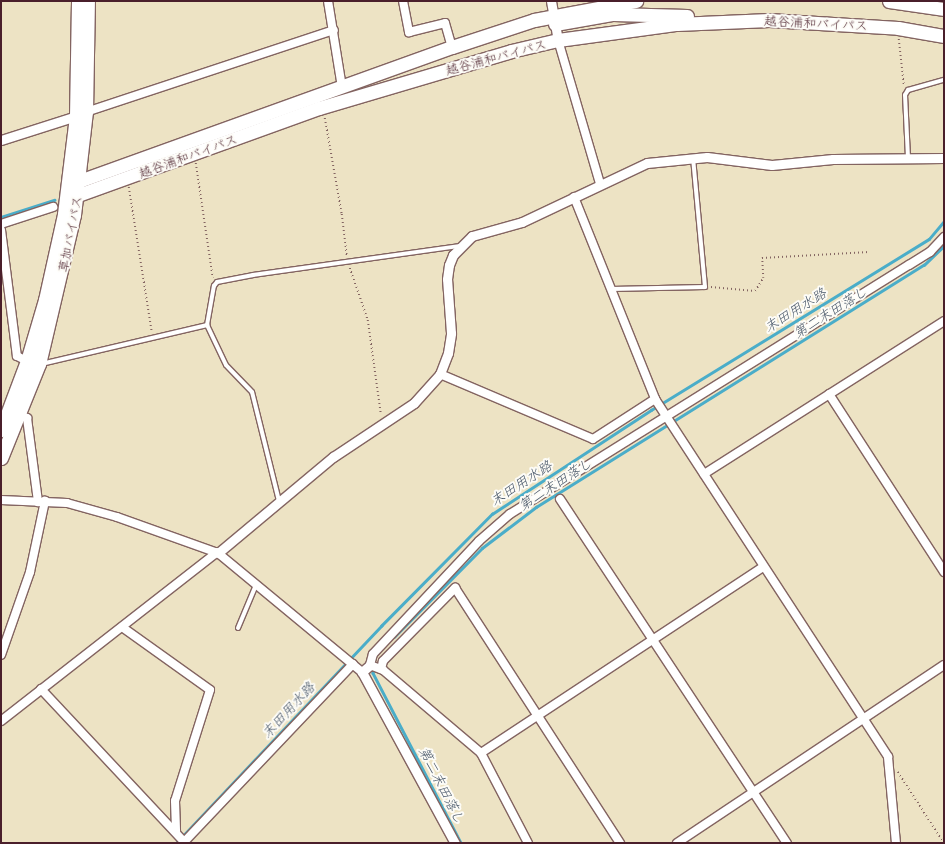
<!DOCTYPE html>
<html>
<head>
<meta charset="utf-8">
<style>
  body { margin:0 }
  #map { position:relative; width:945px; height:844px; overflow:hidden; background:#ede3c4; font-family:Mali,"Klee One",sans-serif }
  div>[style] { position:absolute }
  .stream>* { height:2.5px; margin:-1.25px; padding:0 1.25px; transform-origin:1.25px; border-radius:1.25px; background:#4aadc9 }
  .path>* { height:1.5px; margin-top:-0.75px; transform-origin:0; background:repeating-linear-gradient(90deg,#836461 0 1px,transparent 0 4px) }
  .roads { filter:drop-shadow(1px 0 #836461) drop-shadow(-1px 0 #836461) drop-shadow(0 1px #836461) drop-shadow(0 -1px #836461) }
  .service>* { height:4px; margin:-2px; padding:0 2px; transform-origin:2px; border-radius:2px; background:#fff }
  .minor>* { height:8px; margin:-4px; padding:0 4px; transform-origin:4px; border-radius:4px; background:#fff }
  .tertiary>* { height:9px; margin:-4.5px; padding:0 4.5px; transform-origin:4.5px; border-radius:4.5px; background:#fff }
  .trunk>* { height:13px; margin:-6.5px; padding:0 6.5px; transform-origin:6.5px; border-radius:6.5px; background:#fff }
  span { translate:-50% -50%; white-space:nowrap; text-align:center; line-height:1.15; -webkit-text-stroke:4px #fdfcf7; paint-order:stroke }
  .street-label { font-size:13px; color:#4a1f2b }
  .water-label { font-size:14px; color:#4a586a; font-style:italic }
  .frame { position:absolute; inset:0; border:2px solid #4a1f2b; pointer-events:none }
</style>
</head>
<body>
<div id="map">
  <div class="stream">
    <i style="left:1px;top:217px;width:56px;rotate:-17.8deg"></i>
    <i style="left:394px;top:637px;width:125px;rotate:-45.3deg"></i>
    <i style="left:482px;top:548px;width:68px;rotate:-37.2deg"></i>
    <i style="left:536px;top:507px;width:457px;rotate:-32deg"></i>
    <i style="left:924px;top:265px;width:28px;rotate:-44deg"></i>
    <i style="left:374px;top:669px;width:4px;rotate:104deg"></i>
    <i style="left:373px;top:673px;width:191px;rotate:62.6deg"></i>
    <i style="left:176px;top:843px;width:299px;rotate:-46.6deg"></i>
    <i style="left:381px;top:626px;width:158px;rotate:-45.3deg"></i>
    <i style="left:492px;top:514px;width:190px;rotate:-33.2deg"></i>
    <i style="left:651px;top:410px;width:326px;rotate:-31.6deg"></i>
    <i style="left:929px;top:239px;width:23px;rotate:-50deg"></i>
  </div>
  <div class="path">
    <i style="left:899px;top:39px;width:46px;rotate:83.8deg"></i>
    <i style="left:325px;top:118px;width:97px;rotate:80deg"></i>
    <i style="left:342px;top:214px;width:42px;rotate:83.2deg"></i>
    <i style="left:196px;top:163px;width:116px;rotate:81.6deg"></i>
    <i style="left:129px;top:187px;width:147px;rotate:81deg"></i>
    <i style="left:350px;top:268px;width:55px;rotate:70.9deg"></i>
    <i style="left:368px;top:320px;width:95px;rotate:82.1deg"></i>
    <i style="left:711px;top:287px;width:44px;rotate:5.2deg"></i>
    <i style="left:755px;top:291px;width:15px;rotate:-58deg"></i>
    <i style="left:763px;top:278px;width:20px;rotate:-93deg"></i>
    <i style="left:762px;top:258px;width:107px;rotate:-3.2deg"></i>
    <i style="left:898px;top:772px;width:85px;rotate:57.1deg"></i>
  </div>
  <div class="roads">
    <div class="service">
      <i style="left:908px;top:158px;width:63px;rotate:-92.7deg"></i>
      <i style="left:905px;top:95px;width:6px;rotate:-59deg"></i>
      <i style="left:908px;top:90px;width:37px;rotate:-16deg"></i>
      <i style="left:611px;top:289px;width:94px;rotate:-1.2deg"></i>
      <i style="left:705px;top:287px;width:130px;rotate:-95.3deg"></i>
      <i style="left:41px;top:364px;width:171px;rotate:-13.2deg"></i>
      <i style="left:279px;top:501px;width:112px;rotate:-103.9deg"></i>
      <i style="left:252px;top:392px;width:37px;rotate:-134deg"></i>
      <i style="left:226px;top:365px;width:44px;rotate:-115.4deg"></i>
      <i style="left:207px;top:325px;width:40px;rotate:-80deg"></i>
      <i style="left:214px;top:286px;width:5px;rotate:-53deg"></i>
      <i style="left:217px;top:282px;width:37px;rotate:-11deg"></i>
      <i style="left:253px;top:275px;width:209px;rotate:-8deg"></i>
      <i style="left:238px;top:628px;width:47px;rotate:-67.3deg"></i>
    </div>
    <div class="minor">
      <i style="left:328px;top:1px;width:87px;rotate:80.8deg"></i>
      <i style="left:403px;top:1px;width:32px;rotate:79deg"></i>
      <i style="left:409px;top:32px;width:37px;rotate:-14deg"></i>
      <i style="left:445px;top:23px;width:25px;rotate:74deg"></i>
      <i style="left:558px;top:40px;width:150px;rotate:73.7deg"></i>
      <i style="left:86px;top:112px;width:261px;rotate:-18.3deg"></i>
      <i style="left:574px;top:197px;width:218px;rotate:68.1deg"></i>
      <i style="left:655px;top:399px;width:427px;rotate:56.9deg"></i>
      <i style="left:888px;top:757px;width:86px;rotate:84.7deg"></i>
      <i style="left:1px;top:224px;width:55px;rotate:-18.1deg"></i>
      <i style="left:1px;top:230px;width:127px;rotate:82.8deg"></i>
      <i style="left:17px;top:356px;width:11px;rotate:27deg"></i>
      <i style="left:440px;top:374px;width:166px;rotate:23deg"></i>
      <i style="left:593px;top:439px;width:74px;rotate:-32.8deg"></i>
      <i style="left:829px;top:394px;width:212px;rotate:57.1deg"></i>
      <i style="left:20px;top:415px;width:8px;rotate:23deg"></i>
      <i style="left:27px;top:418px;width:85px;rotate:82.5deg"></i>
      <i style="left:704px;top:474px;width:285px;rotate:-32.5deg"></i>
      <i style="left:560px;top:499px;width:412px;rotate:56.6deg"></i>
      <i style="left:1px;top:500px;width:66px;rotate:2.6deg"></i>
      <i style="left:67px;top:503px;width:52px;rotate:15.6deg"></i>
      <i style="left:117px;top:517px;width:107px;rotate:19.6deg"></i>
      <i style="left:218px;top:553px;width:187px;rotate:39.6deg"></i>
      <i style="left:122px;top:627px;width:108px;rotate:35.6deg"></i>
      <i style="left:210px;top:690px;width:116px;rotate:107.5deg"></i>
      <i style="left:175px;top:801px;width:31px;rotate:88deg"></i>
      <i style="left:1px;top:655px;width:88px;rotate:-70.7deg"></i>
      <i style="left:30px;top:572px;width:73px;rotate:-78.1deg"></i>
      <i style="left:381px;top:669px;width:8px;rotate:-76deg"></i>
      <i style="left:383px;top:661px;width:103px;rotate:-45.4deg"></i>
      <i style="left:455px;top:588px;width:304px;rotate:57.1deg"></i>
      <i style="left:41px;top:689px;width:211px;rotate:46.9deg"></i>
      <i style="left:1px;top:721px;width:274px;rotate:-38deg"></i>
      <i style="left:481px;top:753px;width:338px;rotate:-33.4deg"></i>
      <i style="left:185px;top:841px;width:244px;rotate:-46.5deg"></i>
      <i style="left:528px;top:843px;width:102px;rotate:-117.6deg"></i>
      <i style="left:481px;top:753px;width:128px;rotate:-139.7deg"></i>
      <i style="left:383px;top:670px;width:14px;rotate:-159deg"></i>
      <i style="left:370px;top:665px;width:11px;rotate:-75deg"></i>
      <i style="left:373px;top:654px;width:155px;rotate:-46.8deg"></i>
      <i style="left:479px;top:541px;width:41px;rotate:-41.1deg"></i>
      <i style="left:510px;top:514px;width:470px;rotate:-32deg"></i>
      <i style="left:909px;top:265px;width:25px;rotate:-32deg"></i>
      <i style="left:930px;top:252px;width:21px;rotate:-47deg"></i>
      <i style="left:677px;top:843px;width:321px;rotate:-33.7deg"></i>
    </div>
    <div class="tertiary">
      <i style="left:551px;top:1px;width:40px;rotate:80deg"></i>
      <i style="left:1px;top:140px;width:79px;rotate:-17.7deg"></i>
      <i style="left:218px;top:553px;width:150px;rotate:-39.9deg"></i>
      <i style="left:333px;top:457px;width:97px;rotate:-33.7deg"></i>
      <i style="left:414px;top:403px;width:39px;rotate:-48deg"></i>
      <i style="left:440px;top:374px;width:22px;rotate:-69deg"></i>
      <i style="left:448px;top:353px;width:20px;rotate:-81deg"></i>
      <i style="left:451px;top:333px;width:54px;rotate:-94.2deg"></i>
      <i style="left:447px;top:279px;width:14px;rotate:-82deg"></i>
      <i style="left:449px;top:265px;width:11px;rotate:-68deg"></i>
      <i style="left:453px;top:255px;width:27px;rotate:-45deg"></i>
      <i style="left:472px;top:236px;width:52px;rotate:-15.6deg"></i>
      <i style="left:522px;top:222px;width:138px;rotate:-25.3deg"></i>
      <i style="left:647px;top:163px;width:60px;rotate:-5.7deg"></i>
      <i style="left:707px;top:157px;width:65px;rotate:7deg"></i>
      <i style="left:772px;top:165px;width:61px;rotate:-5.6deg"></i>
      <i style="left:833px;top:159px;width:111px;rotate:-0.5deg"></i>
      <i style="left:370px;top:665px;width:11px;rotate:139deg"></i>
      <i style="left:362px;top:672px;width:195px;rotate:61.5deg"></i>
    </div>
    <div class="trunk">
      <i style="left:889px;top:1px;width:56px;rotate:8.3deg"></i>
      <i style="left:555px;top:24px;width:59px;rotate:-9.8deg"></i>
      <i style="left:613px;top:14px;width:74px;rotate:1.5deg"></i>
      <i style="left:68px;top:185px;width:408px;rotate:-19.8deg"></i>
      <i style="left:452px;top:47px;width:86px;rotate:-18.2deg"></i>
      <i style="left:534px;top:20px;width:104px;rotate:-10.6deg"></i>
      <i style="left:67px;top:199px;width:268px;rotate:-19.9deg"></i>
      <i style="left:319px;top:108px;width:200px;rotate:-16.5deg"></i>
      <i style="left:511px;top:51px;width:48px;rotate:-13.2deg"></i>
      <i style="left:558px;top:40px;width:120px;rotate:-7.7deg"></i>
      <i style="left:677px;top:24px;width:92px;rotate:-2.5deg"></i>
      <i style="left:769px;top:20px;width:129px;rotate:3.5deg"></i>
      <i style="left:898px;top:28px;width:47px;rotate:9.9deg"></i>
      <i style="left:1px;top:430px;width:74px;rotate:-69.4deg"></i>
      <i style="left:27px;top:361px;width:64px;rotate:-73.6deg"></i>
      <i style="left:45px;top:300px;width:88px;rotate:-77.5deg"></i>
      <i style="left:64px;top:214px;width:99px;rotate:-83deg"></i>
      <i style="left:76px;top:116px;width:115px;rotate:-89deg"></i>
      <i style="left:1px;top:458px;width:101px;rotate:-68deg"></i>
      <i style="left:39px;top:364px;width:153px;rotate:-76.8deg"></i>
      <i style="left:74px;top:215px;width:104px;rotate:-83.4deg"></i>
      <i style="left:86px;top:112px;width:111px;rotate:-89deg"></i>
    </div>
  </div>
  <div class="street-label">
    <span style="left:816px;top:23px;rotate:3deg">越谷浦和バイパス</span>
    <span style="left:496px;top:57px;rotate:-15deg">越谷浦和バイパス</span>
    <span style="left:188px;top:156px;rotate:-20deg">越谷浦和バイパス</span>
    <span style="left:70px;top:234px;rotate:-79deg">草加バイパス</span>
  </div>
  <div class="water-label">
    <span style="left:795px;top:310px;rotate:-32deg">末田用水路</span>
    <span style="left:830px;top:312px;rotate:-32deg">第二末田落し</span>
    <span style="left:521px;top:483px;rotate:-33deg">末田用水路</span>
    <span style="left:555px;top:484px;rotate:-33deg">第二末田落し</span>
    <span style="left:288px;top:710px;rotate:-47deg">末田用水路</span>
    <span style="left:442px;top:785px;rotate:63deg">第二末田落し</span>
  </div>
  <div class="frame"></div>
</div>
</body>
</html>
